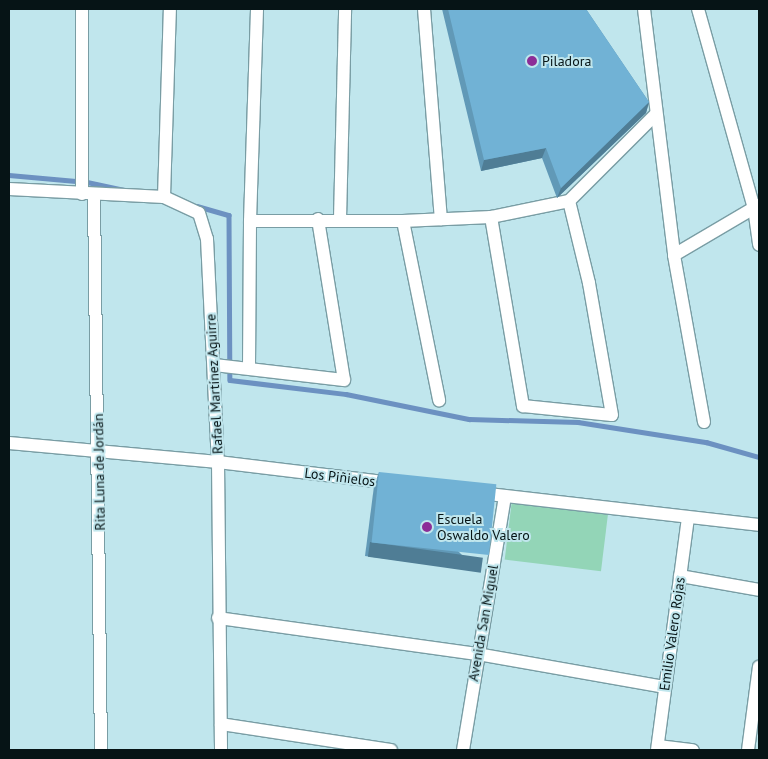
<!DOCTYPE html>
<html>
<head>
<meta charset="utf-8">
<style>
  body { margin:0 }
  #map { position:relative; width:768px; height:759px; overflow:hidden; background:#c0e6ed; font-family:"PT Sans",sans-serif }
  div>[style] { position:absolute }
  .green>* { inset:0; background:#93d5b7; transform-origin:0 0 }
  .stream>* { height:4.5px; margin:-2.25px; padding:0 2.25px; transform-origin:2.25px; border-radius:2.25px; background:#6c91c1 }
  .roads { filter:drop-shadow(1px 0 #799da4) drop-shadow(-1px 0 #799da4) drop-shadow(0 1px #799da4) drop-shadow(0 -1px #799da4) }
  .street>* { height:12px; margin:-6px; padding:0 6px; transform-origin:6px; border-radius:6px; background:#fff }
  .wall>* { inset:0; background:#6199b7 }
  .shaded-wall>* { inset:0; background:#4f7d95; transform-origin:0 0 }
  .building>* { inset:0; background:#71b2d5; transform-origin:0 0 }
  .dots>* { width:14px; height:14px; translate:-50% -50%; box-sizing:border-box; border:2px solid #c0e6ed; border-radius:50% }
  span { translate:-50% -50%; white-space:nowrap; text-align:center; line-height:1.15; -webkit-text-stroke:4px #c0e6ed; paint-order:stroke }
  .poi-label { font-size:14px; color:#061416 }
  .left { translate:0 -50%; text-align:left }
  .street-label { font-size:14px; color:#061416 }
  .frame { position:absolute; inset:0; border:10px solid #061416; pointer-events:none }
</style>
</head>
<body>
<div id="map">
  <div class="green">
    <i style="left:512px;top:500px;width:97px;height:60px;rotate:7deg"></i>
  </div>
  <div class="stream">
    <i style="left:9px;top:175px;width:78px;rotate:5.1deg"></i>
    <i style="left:87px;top:182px;width:40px;rotate:12deg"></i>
    <i style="left:197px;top:206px;width:33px;rotate:16deg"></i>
    <i style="left:229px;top:215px;width:165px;rotate:89.7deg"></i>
    <i style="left:230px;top:380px;width:117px;rotate:6.9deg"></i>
    <i style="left:346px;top:394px;width:126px;rotate:11.5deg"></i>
    <i style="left:469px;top:419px;width:109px;rotate:1.6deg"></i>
    <i style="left:578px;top:422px;width:130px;rotate:8.9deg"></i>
    <i style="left:706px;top:442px;width:55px;rotate:15.8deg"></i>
  </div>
  <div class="roads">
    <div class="street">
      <i style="left:424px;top:9px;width:211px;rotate:85.4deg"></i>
      <i style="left:644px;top:9px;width:248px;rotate:83deg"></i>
      <i style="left:698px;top:9px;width:207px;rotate:74.3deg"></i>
      <i style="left:754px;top:208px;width:37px;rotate:82deg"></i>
      <i style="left:9px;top:189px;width:155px;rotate:3deg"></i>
      <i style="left:164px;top:197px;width:38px;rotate:25deg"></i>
      <i style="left:199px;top:213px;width:27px;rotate:73deg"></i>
      <i style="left:207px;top:239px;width:223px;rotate:87.2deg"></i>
      <i style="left:218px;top:462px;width:288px;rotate:89.4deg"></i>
      <i style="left:82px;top:194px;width:185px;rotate:-90deg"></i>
      <i style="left:94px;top:195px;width:555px;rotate:89.28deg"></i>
      <i style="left:164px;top:197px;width:188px;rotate:-88.2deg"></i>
      <i style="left:569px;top:201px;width:122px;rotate:-45deg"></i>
      <i style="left:340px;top:219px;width:210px;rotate:-88.6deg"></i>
      <i style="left:250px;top:221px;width:212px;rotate:-88.1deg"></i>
      <i style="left:403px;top:221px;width:183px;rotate:78.6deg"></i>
      <i style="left:214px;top:365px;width:131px;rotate:6.6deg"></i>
      <i style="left:344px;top:380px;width:163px;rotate:-99.2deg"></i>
      <i style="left:249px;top:367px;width:146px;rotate:-89.6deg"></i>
      <i style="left:250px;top:221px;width:153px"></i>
      <i style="left:403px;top:221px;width:88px;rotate:-2.6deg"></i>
      <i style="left:491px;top:217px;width:192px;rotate:80.4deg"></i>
      <i style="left:523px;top:406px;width:89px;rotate:5.8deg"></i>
      <i style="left:612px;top:415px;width:134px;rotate:-99.9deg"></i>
      <i style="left:589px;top:283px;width:84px;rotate:-103.7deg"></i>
      <i style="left:569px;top:201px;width:80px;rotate:168.4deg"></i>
      <i style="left:704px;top:422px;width:170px;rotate:-100.2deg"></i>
      <i style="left:674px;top:255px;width:99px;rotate:-30.5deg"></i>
      <i style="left:9px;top:443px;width:210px;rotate:5.2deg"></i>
      <i style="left:218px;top:462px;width:175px;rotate:6.9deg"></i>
      <i style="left:479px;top:493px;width:282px;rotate:6.5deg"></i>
      <i style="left:680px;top:576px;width:80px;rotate:10deg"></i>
      <i style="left:218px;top:618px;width:261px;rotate:7.9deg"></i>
      <i style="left:477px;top:654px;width:191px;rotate:10deg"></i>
      <i style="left:221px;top:724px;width:172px;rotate:8.7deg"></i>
      <i style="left:658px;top:746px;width:35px;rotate:7deg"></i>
      <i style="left:463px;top:750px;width:257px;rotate:-80.6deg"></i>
      <i style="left:657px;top:750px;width:233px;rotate:-82.4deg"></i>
      <i style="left:748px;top:750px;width:84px;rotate:-82.5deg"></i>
    </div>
  </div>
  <div class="wall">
    <i style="clip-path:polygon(442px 9px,586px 9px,649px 102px,646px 113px,557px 198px,542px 158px,481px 171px)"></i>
    <i style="clip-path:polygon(379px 472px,478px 571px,365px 556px,374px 486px)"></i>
  </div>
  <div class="shaded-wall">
    <i style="clip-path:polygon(649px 102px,646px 113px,557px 198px,561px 188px)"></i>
    <i style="clip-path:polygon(546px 148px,542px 158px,481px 171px,484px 160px)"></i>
    <i style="left:370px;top:542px;width:114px;height:15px;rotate:8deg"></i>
  </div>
  <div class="building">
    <i style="clip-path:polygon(448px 9px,586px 9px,649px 102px,561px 188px,546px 148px,484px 160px)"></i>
    <i style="left:379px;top:472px;width:118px;height:71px;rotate:6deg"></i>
  </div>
  <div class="dots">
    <i style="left:532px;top:61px;background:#8c2d97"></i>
    <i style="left:427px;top:527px;background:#8c2d97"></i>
  </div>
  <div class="poi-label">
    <span class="left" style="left:542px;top:61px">Piladora</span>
    <span class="left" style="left:437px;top:527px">Escuela<br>Oswaldo Valero</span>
  </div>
  <div class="street-label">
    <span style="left:214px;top:384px;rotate:-93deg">Rafael Martínez Aguirre</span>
    <span style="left:99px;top:472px;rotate:-91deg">Rita Luna de Jordán</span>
    <span style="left:340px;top:477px;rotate:7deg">Los Piñielos</span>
    <span style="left:483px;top:623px;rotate:-80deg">Avenida San Miguel</span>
    <span style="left:672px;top:634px;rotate:-82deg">Emilio Valero Rojas</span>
  </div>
  <div class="frame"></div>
</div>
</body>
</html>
